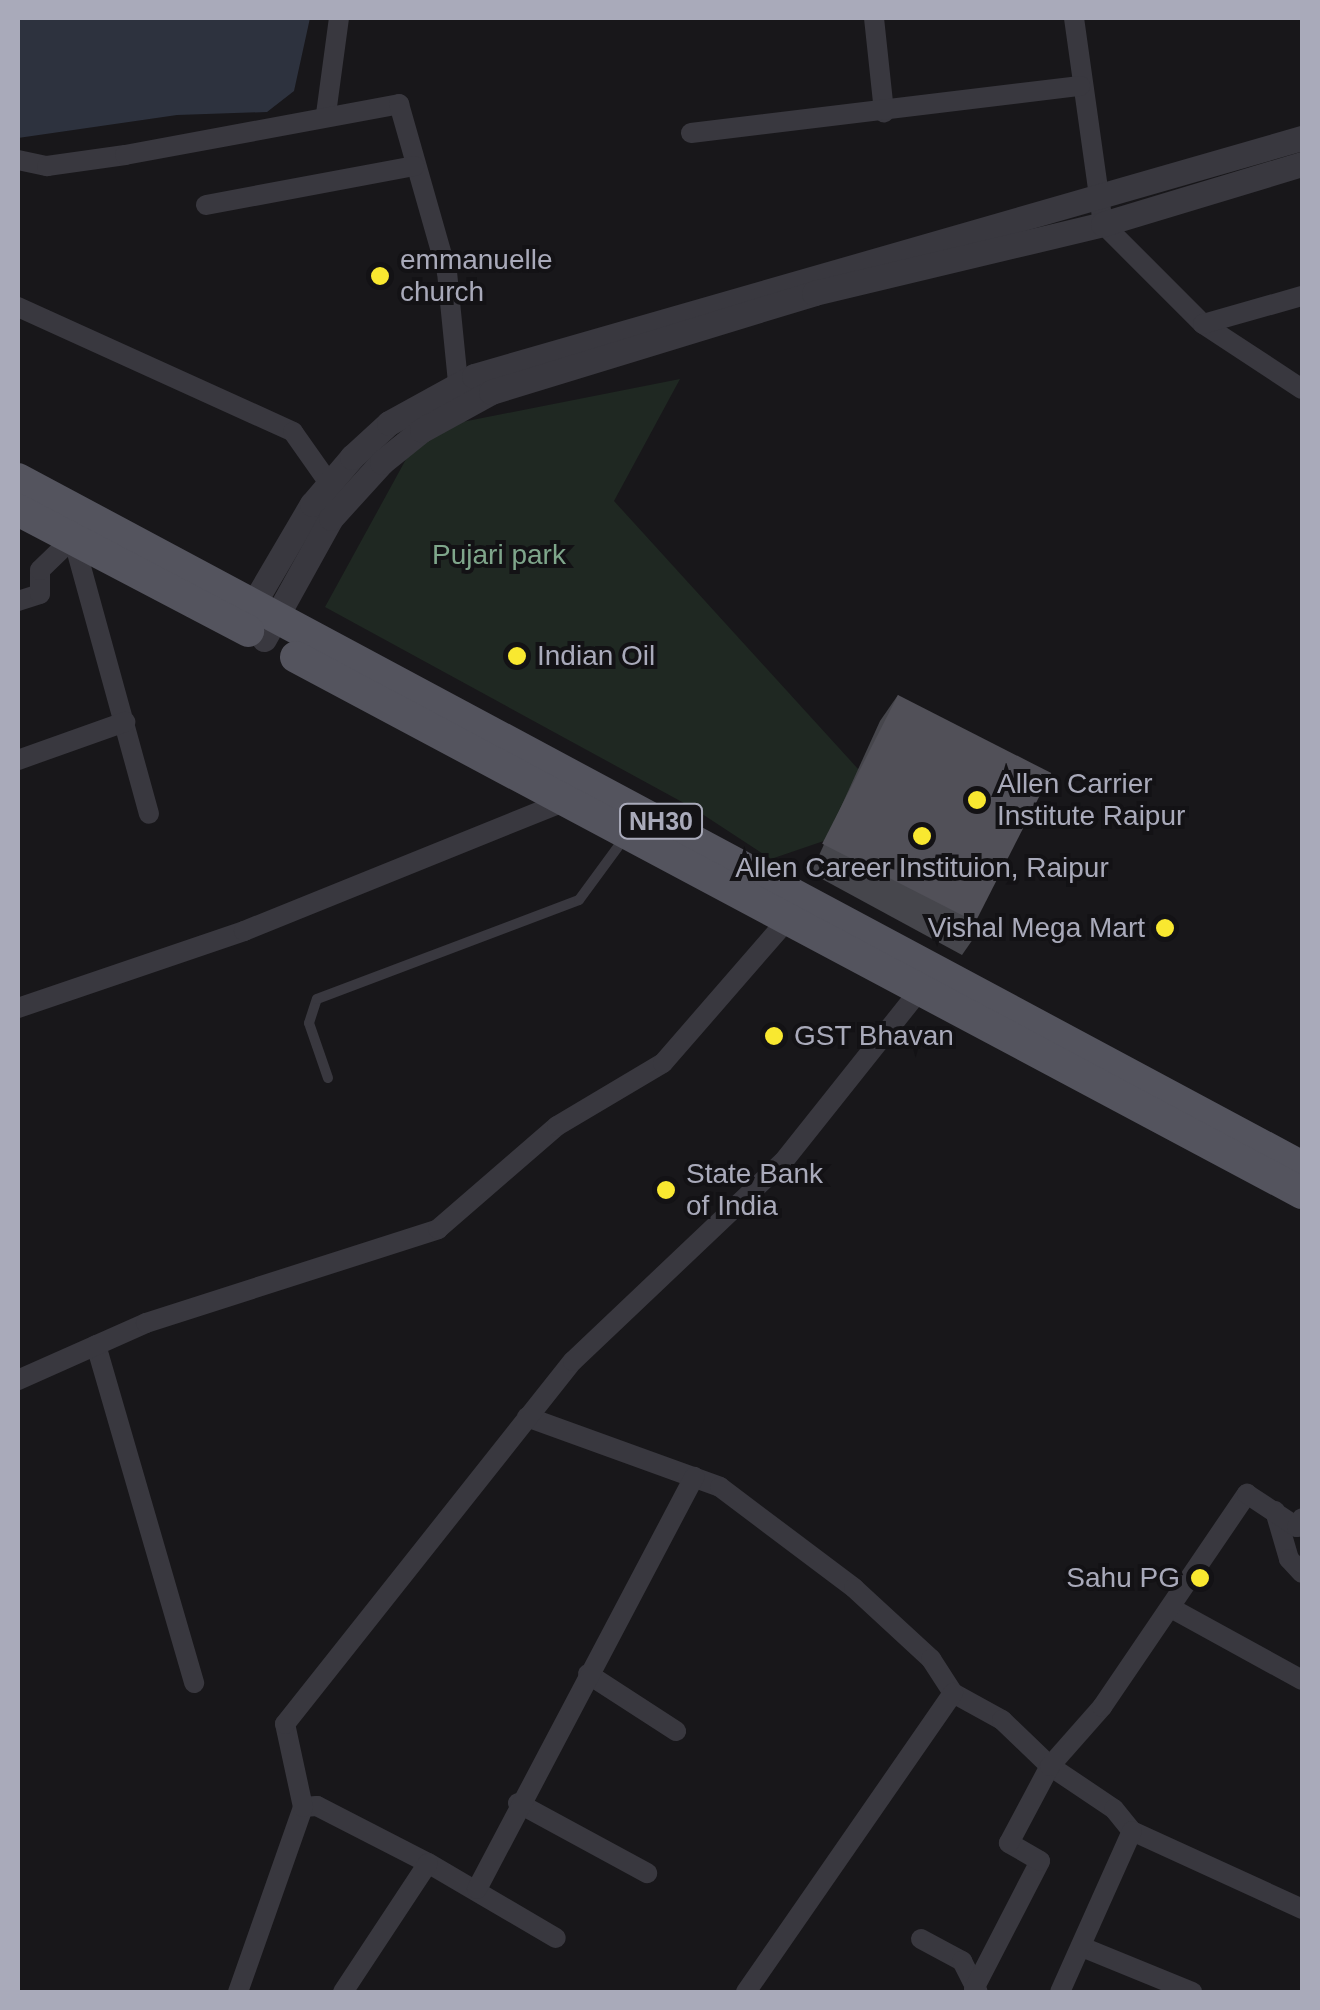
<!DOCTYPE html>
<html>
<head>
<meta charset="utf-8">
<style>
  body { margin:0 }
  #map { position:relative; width:1320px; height:2010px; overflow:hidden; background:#18171a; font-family:Arial,sans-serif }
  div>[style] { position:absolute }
  .green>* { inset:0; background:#1f2822 }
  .water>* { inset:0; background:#2d323e }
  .service>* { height:10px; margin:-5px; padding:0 5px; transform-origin:5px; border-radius:5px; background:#39383f }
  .minor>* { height:20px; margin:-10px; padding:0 10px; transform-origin:10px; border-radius:10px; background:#39383f }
  .tertiary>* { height:25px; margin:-12.5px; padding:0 12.5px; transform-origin:12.5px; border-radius:12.5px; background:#39383f }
  .primary>* { height:32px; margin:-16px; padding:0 16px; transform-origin:16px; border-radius:16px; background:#54545e }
  .wall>* { inset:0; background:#46464c }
  .building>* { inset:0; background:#515058; transform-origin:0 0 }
  .dots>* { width:28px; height:28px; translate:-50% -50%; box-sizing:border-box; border:5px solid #131215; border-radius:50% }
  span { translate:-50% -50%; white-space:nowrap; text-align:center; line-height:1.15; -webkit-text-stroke:8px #131215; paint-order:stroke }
  .shield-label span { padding:2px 8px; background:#131215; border:2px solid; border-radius:8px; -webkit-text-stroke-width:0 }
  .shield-label { font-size:25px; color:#a9aaba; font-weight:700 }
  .poi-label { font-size:28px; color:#a9aaba }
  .left { translate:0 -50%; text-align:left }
  .right { translate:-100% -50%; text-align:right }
  .park-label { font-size:28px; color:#7fa68b }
  .frame { position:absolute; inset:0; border:20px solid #a9aaba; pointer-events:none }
</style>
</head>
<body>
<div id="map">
  <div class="green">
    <i style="clip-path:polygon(680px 379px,614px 501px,900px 815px,771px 859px,693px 808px,325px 607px,422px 430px)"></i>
  </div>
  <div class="water">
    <i style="clip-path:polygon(18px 18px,310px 18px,294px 91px,267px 112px,177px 115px,18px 138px)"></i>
  </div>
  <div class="service">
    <i style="left:328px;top:1078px;width:58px;rotate:-109.1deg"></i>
    <i style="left:309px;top:1023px;width:25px;rotate:-72deg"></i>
    <i style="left:317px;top:999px;width:280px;rotate:-20.7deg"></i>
    <i style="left:579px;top:900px;width:79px;rotate:-53.7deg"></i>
  </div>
  <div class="minor">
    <i style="left:874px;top:18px;width:95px;rotate:83.9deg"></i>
    <i style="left:1074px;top:18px;width:208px;rotate:82deg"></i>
    <i style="left:1103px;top:224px;width:141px;rotate:45deg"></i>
    <i style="left:1203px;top:324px;width:118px;rotate:33.3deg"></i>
    <i style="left:326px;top:114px;width:97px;rotate:-82.3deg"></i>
    <i style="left:691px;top:133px;width:392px;rotate:-6.9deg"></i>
    <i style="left:18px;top:160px;width:30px;rotate:12deg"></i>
    <i style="left:47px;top:166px;width:79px;rotate:-8deg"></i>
    <i style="left:125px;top:155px;width:279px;rotate:-10.5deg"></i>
    <i style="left:399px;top:104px;width:175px;rotate:74.1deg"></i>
    <i style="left:447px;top:272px;width:112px;rotate:84.3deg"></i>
    <i style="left:206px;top:205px;width:212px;rotate:-10.6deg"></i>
    <i style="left:18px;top:307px;width:302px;rotate:24.4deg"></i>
    <i style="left:293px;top:432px;width:62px;rotate:54.8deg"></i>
    <i style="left:1203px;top:324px;width:103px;rotate:-15.8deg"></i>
    <i style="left:18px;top:601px;width:23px;rotate:-18deg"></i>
    <i style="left:40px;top:594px;width:24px;rotate:-90deg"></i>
    <i style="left:40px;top:570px;width:46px;rotate:-44.1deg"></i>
    <i style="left:73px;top:538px;width:286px;rotate:74.6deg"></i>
    <i style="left:18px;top:760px;width:114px;rotate:-19.6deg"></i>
    <i style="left:18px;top:1008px;width:239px;rotate:-18.8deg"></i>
    <i style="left:244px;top:931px;width:344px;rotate:-22deg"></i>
    <i style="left:96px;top:1345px;width:352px;rotate:73.8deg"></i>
    <i style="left:18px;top:1380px;width:140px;rotate:-24deg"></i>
    <i style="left:146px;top:1323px;width:307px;rotate:-17.8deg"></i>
    <i style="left:438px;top:1229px;width:157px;rotate:-40.9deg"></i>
    <i style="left:557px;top:1126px;width:123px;rotate:-30.7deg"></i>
    <i style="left:663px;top:1063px;width:191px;rotate:-49deg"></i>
    <i style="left:527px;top:1417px;width:205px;rotate:19.9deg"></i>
    <i style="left:720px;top:1487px;width:168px;rotate:37deg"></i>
    <i style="left:854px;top:1588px;width:105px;rotate:42.7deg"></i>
    <i style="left:931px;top:1659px;width:40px;rotate:57.1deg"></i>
    <i style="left:953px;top:1693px;width:56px;rotate:28.9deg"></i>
    <i style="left:1002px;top:1720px;width:66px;rotate:43.8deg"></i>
    <i style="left:1050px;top:1766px;width:77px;rotate:33.9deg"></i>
    <i style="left:1114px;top:1809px;width:28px;rotate:51deg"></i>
    <i style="left:1132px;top:1831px;width:187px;rotate:24.6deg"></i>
    <i style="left:1275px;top:1511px;width:50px;rotate:73.7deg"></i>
    <i style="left:1289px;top:1559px;width:19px;rotate:47deg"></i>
    <i style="left:1171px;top:1608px;width:149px;rotate:28.8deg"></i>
    <i style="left:588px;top:1674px;width:105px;rotate:32.9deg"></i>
    <i style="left:518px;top:1803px;width:147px;rotate:28.5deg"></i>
    <i style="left:303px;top:1807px;width:14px;rotate:-4deg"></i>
    <i style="left:317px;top:1806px;width:125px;rotate:27.2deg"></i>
    <i style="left:428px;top:1863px;width:148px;rotate:30.4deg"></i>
    <i style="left:477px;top:1889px;width:466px;rotate:-62.2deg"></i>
    <i style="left:921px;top:1939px;width:47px;rotate:28.2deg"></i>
    <i style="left:962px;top:1961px;width:35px;rotate:63deg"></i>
    <i style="left:1082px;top:1947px;width:119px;rotate:22.2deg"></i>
    <i style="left:974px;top:1989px;width:144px;rotate:-62.7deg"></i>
    <i style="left:1040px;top:1861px;width:36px;rotate:-150deg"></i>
    <i style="left:1009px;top:1843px;width:87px;rotate:-62deg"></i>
    <i style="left:1050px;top:1766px;width:79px;rotate:-48.6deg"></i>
    <i style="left:1102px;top:1707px;width:258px;rotate:-55.8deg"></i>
    <i style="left:1247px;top:1494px;width:60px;rotate:33.4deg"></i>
    <i style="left:1297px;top:1527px;width:10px;rotate:-61deg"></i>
    <i style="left:238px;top:1992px;width:196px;rotate:-70.6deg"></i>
    <i style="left:303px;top:1807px;width:85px;rotate:-102.2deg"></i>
    <i style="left:285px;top:1724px;width:463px;rotate:-51.6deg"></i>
    <i style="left:573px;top:1361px;width:289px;rotate:-43.5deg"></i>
    <i style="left:783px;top:1162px;width:217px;rotate:-51.5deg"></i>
    <i style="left:343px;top:1992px;width:154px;rotate:-56.6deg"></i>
    <i style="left:746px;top:1992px;width:364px;rotate:-55.3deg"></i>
    <i style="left:1060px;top:1992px;width:176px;rotate:-65.9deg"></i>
  </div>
  <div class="tertiary">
    <i style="left:245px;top:618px;width:132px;rotate:-59.6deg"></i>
    <i style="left:312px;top:504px;width:62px;rotate:-49.6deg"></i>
    <i style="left:352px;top:457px;width:50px;rotate:-42.6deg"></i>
    <i style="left:389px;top:423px;width:97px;rotate:-28.9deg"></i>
    <i style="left:474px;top:376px;width:862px;rotate:-16.04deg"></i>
    <i style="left:264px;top:639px;width:138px;rotate:-61deg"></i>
    <i style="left:331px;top:518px;width:76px;rotate:-47.7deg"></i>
    <i style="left:382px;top:462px;width:51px;rotate:-38.7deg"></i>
    <i style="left:422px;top:430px;width:79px;rotate:-28.8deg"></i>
    <i style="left:491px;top:392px;width:338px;rotate:-17deg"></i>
    <i style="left:814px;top:293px;width:297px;rotate:-13.4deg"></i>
    <i style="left:1103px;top:224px;width:208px;rotate:-16.8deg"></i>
  </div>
  <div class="primary">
    <i style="left:18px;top:479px;width:1457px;rotate:28.18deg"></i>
    <i style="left:18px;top:510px;width:260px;rotate:27.7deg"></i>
    <i style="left:296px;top:657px;width:1140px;rotate:28.05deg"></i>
  </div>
  <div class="wall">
    <i style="clip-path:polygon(898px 695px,980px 929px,962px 955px,811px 873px,880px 721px)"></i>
  </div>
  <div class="building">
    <i style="left:898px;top:695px;width:172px;height:167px;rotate:27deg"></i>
  </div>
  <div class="dots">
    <i style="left:380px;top:276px;background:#f9e830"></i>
    <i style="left:517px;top:656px;background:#f9e830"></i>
    <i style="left:977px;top:800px;background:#f9e830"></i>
    <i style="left:922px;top:836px;background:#f9e830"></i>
    <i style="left:1165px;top:928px;background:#f9e830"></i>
    <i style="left:774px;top:1036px;background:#f9e830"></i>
    <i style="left:666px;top:1190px;background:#f9e830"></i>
    <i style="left:1200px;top:1578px;background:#f9e830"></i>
  </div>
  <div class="shield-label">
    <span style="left:661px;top:821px">NH30</span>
  </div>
  <div class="poi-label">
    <span class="left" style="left:400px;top:276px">emmanuelle<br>church</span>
    <span class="left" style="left:537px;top:656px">Indian Oil</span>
    <span class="left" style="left:997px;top:800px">Allen Carrier<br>Institute Raipur</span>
    <span style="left:922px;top:868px">Allen Career Instituion, Raipur</span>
    <span class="right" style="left:1145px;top:928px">Vishal Mega Mart</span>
    <span class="left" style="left:794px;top:1036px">GST Bhavan</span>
    <span class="left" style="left:686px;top:1190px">State Bank<br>of India</span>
    <span class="right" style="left:1180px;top:1578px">Sahu PG</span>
  </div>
  <div class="park-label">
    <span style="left:499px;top:555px">Pujari park</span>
  </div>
  <div class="frame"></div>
</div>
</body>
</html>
